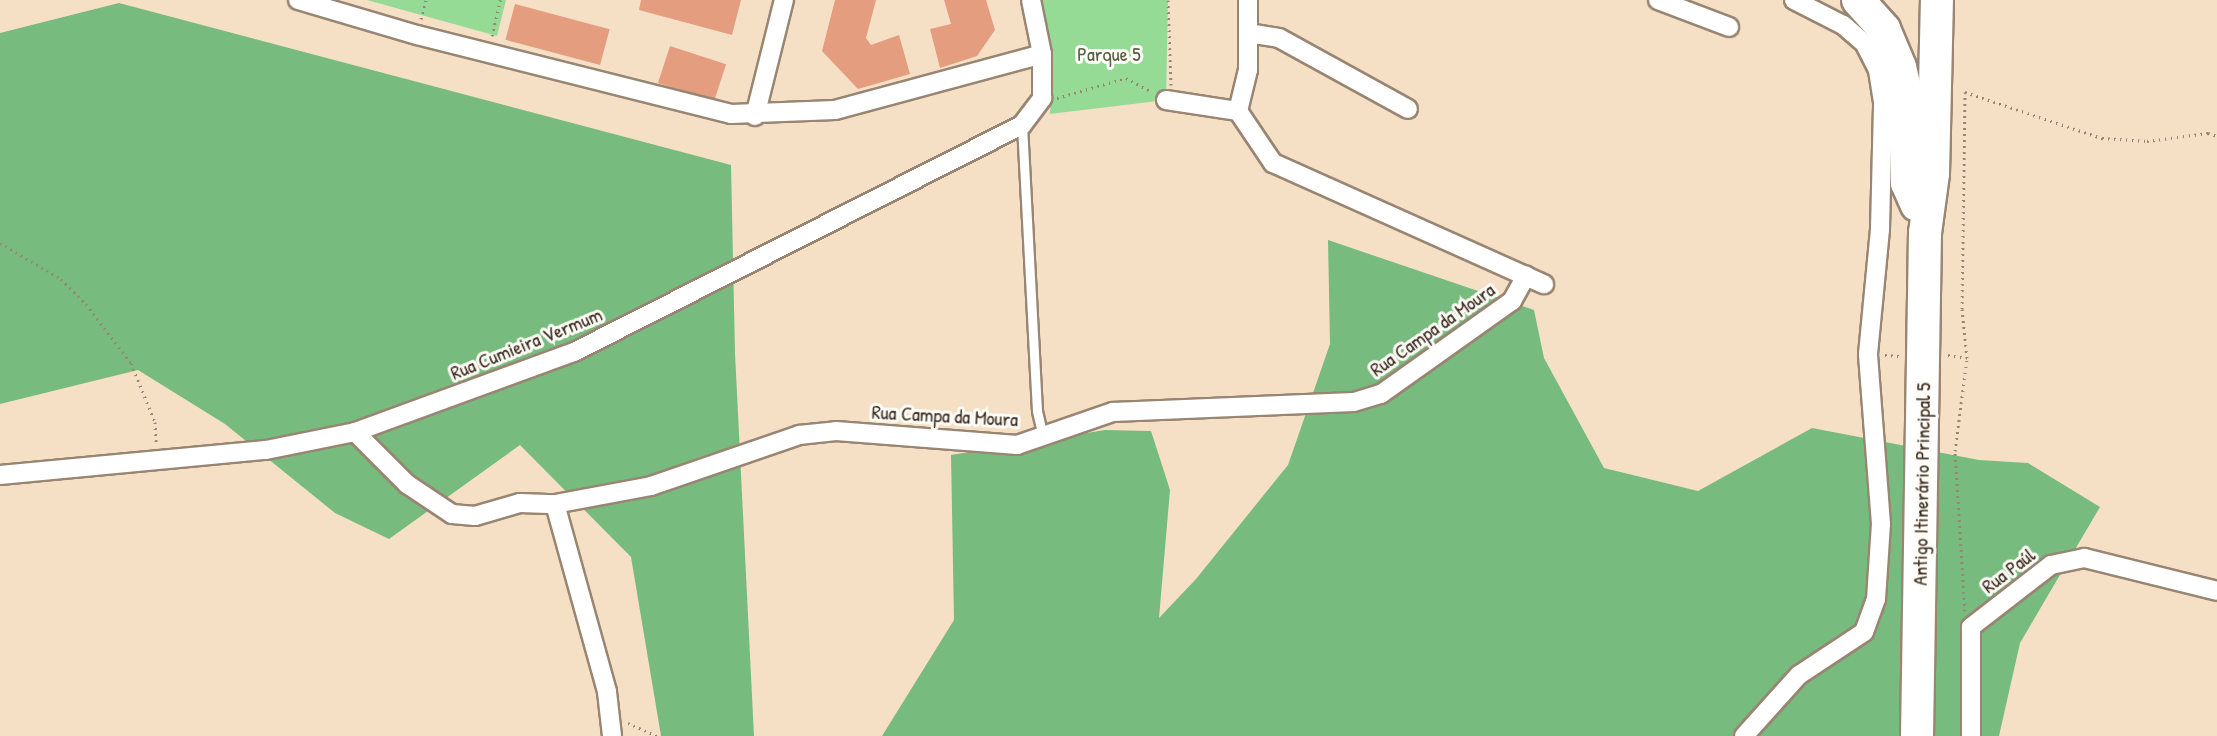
<!DOCTYPE html>
<html>
<head>
<meta charset="utf-8">
<style>
  body { margin:0 }
  #map { position:relative; width:2217px; height:736px; overflow:hidden; background:#f5e0c6; font-family:"Patrick Hand",sans-serif }
  div>[style] { position:absolute }
  .green>* { inset:0; background:#95db95 }
  .forest>* { inset:0; background:#78bb7e }
  .building>* { inset:0; background:#e59d80; transform-origin:0 0 }
  .path>* { height:3px; margin-top:-1.5px; transform-origin:0; background:repeating-linear-gradient(90deg,#988572 0 1.5px,transparent 0 6px) }
  .roads { filter:drop-shadow(2px 0 #988572) drop-shadow(-2px 0 #988572) drop-shadow(0 2px #988572) drop-shadow(0 -2px #988572) }
  .service>* { height:9px; margin:-4.5px; padding:0 4.5px; transform-origin:4.5px; border-radius:4.5px; background:#fff }
  .minor>* { height:18px; margin:-9px; padding:0 9px; transform-origin:9px; border-radius:9px; background:#fff }
  .trunk>* { height:32px; margin:-16px; padding:0 16px; transform-origin:16px; border-radius:16px; background:#fff }
  span { translate:-50% -50%; white-space:nowrap; text-align:center; line-height:1.15; -webkit-text-stroke:6px #fdfcf7; paint-order:stroke }
  .park-label { font-size:20px; color:#565f42 }
  .street-label { font-size:20px; color:#3b2a1e }
</style>
</head>
<body>
<div id="map">
  <div class="green">
    <i style="clip-path:polygon(367px 0,506px 0,497px 36px)"></i>
    <i style="clip-path:polygon(1042px 0,1168px 0,1166px 100px,1050px 114px,1053px 56px)"></i>
  </div>
  <div class="forest">
    <i style="clip-path:polygon(119px 3px,731px 165px,735px 353px,754px 736px,661px 736px,631px 557px,520px 445px,389px 539px,335px 513px,225px 424px,138px 370px,0 404px,0 33px)"></i>
    <i style="clip-path:polygon(1328px 240px,1534px 310px,1544px 358px,1604px 468px,1698px 491px,1812px 428px,1979px 460px,2028px 463px,2100px 507px,2020px 643px,1999px 736px,882px 736px,954px 620px,951px 455px,1105px 430px,1151px 431px,1170px 490px,1159px 618px,1196px 579px,1288px 465px,1330px 344px)"></i>
  </div>
  <div class="building">
    <i style="clip-path:polygon(641px 0,741px 0,732px 35px,639px 10px)"></i>
    <i style="clip-path:polygon(835px 0,876px 0,866px 38px,871px 45px,899px 35px,910px 74px,858px 89px,822px 51px)"></i>
    <i style="clip-path:polygon(944px 0,986px 0,995px 30px,977px 56px,940px 68px,930px 29px,951px 24px)"></i>
    <i style="left:515px;top:4px;width:98px;height:37px;rotate:15deg"></i>
    <i style="left:670px;top:46px;width:59px;height:39px;rotate:18deg"></i>
  </div>
  <div class="path">
    <i style="left:1168px;top:0;width:85px;rotate:88deg"></i>
    <i style="left:421px;top:19px;width:20px;rotate:-75deg"></i>
    <i style="left:492px;top:36px;width:37px;rotate:-77deg"></i>
    <i style="left:1057px;top:98px;width:72px;rotate:-16.2deg"></i>
    <i style="left:1126px;top:78px;width:30px;rotate:28deg"></i>
    <i style="left:0;top:243px;width:71px;rotate:30.5deg"></i>
    <i style="left:61px;top:279px;width:35px;rotate:45deg"></i>
    <i style="left:86px;top:304px;width:74px;rotate:52.7deg"></i>
    <i style="left:131px;top:363px;width:64px;rotate:67.9deg"></i>
    <i style="left:155px;top:422px;width:21px;rotate:87deg"></i>
    <i style="left:1885px;top:355px;width:14px;rotate:4deg"></i>
    <i style="left:1948px;top:355px;width:19px;rotate:9deg"></i>
    <i style="left:1965px;top:611px;width:160px;rotate:-93.6deg"></i>
    <i style="left:1955px;top:451px;width:94px;rotate:-82.6deg"></i>
    <i style="left:1967px;top:358px;width:49px;rotate:-95.8deg"></i>
    <i style="left:1962px;top:309px;width:217px;rotate:-89.2deg"></i>
    <i style="left:1965px;top:92px;width:145px;rotate:18.6deg"></i>
    <i style="left:2102px;top:138px;width:45px;rotate:3.8deg"></i>
    <i style="left:2147px;top:141px;width:62px;rotate:-7.5deg"></i>
    <i style="left:2208px;top:133px;width:9px;rotate:18deg"></i>
    <i style="left:628px;top:723px;width:32px;rotate:24deg"></i>
  </div>
  <div class="roads">
    <div class="service">
      <i style="left:1022px;top:125px;width:286px;rotate:87deg"></i>
      <i style="left:1037px;top:411px;width:26px;rotate:77deg"></i>
    </div>
    <div class="minor">
      <i style="left:298px;top:0;width:124px;rotate:16.4deg"></i>
      <i style="left:417px;top:35px;width:324px;rotate:14.1deg"></i>
      <i style="left:731px;top:114px;width:104px;rotate:-2.2deg"></i>
      <i style="left:835px;top:110px;width:214px;rotate:-15.1deg"></i>
      <i style="left:1658px;top:0;width:76px;rotate:20.8deg"></i>
      <i style="left:1248px;top:33px;width:31px;rotate:9deg"></i>
      <i style="left:1279px;top:38px;width:147px;rotate:28.8deg"></i>
      <i style="left:1166px;top:100px;width:73px;rotate:8.7deg"></i>
      <i style="left:1238px;top:111px;width:63px;rotate:56.1deg"></i>
      <i style="left:1273px;top:163px;width:297px;rotate:24.1deg"></i>
      <i style="left:1238px;top:111px;width:42px;rotate:-76.3deg"></i>
      <i style="left:1248px;top:70px;width:70px;rotate:-90deg"></i>
      <i style="left:755px;top:116px;width:120px;rotate:-76deg"></i>
      <i style="left:355px;top:432px;width:74px;rotate:45deg"></i>
      <i style="left:407px;top:484px;width:54px;rotate:33.7deg"></i>
      <i style="left:452px;top:514px;width:23px;rotate:5deg"></i>
      <i style="left:475px;top:516px;width:47px;rotate:-16.1deg"></i>
      <i style="left:520px;top:503px;width:35px;rotate:2deg"></i>
      <i style="left:555px;top:504px;width:98px;rotate:-10.6deg"></i>
      <i style="left:651px;top:486px;width:157px;rotate:-19deg"></i>
      <i style="left:799px;top:435px;width:37px;rotate:-6deg"></i>
      <i style="left:836px;top:431px;width:182px;rotate:4.4deg"></i>
      <i style="left:1017px;top:445px;width:102px;rotate:-19deg"></i>
      <i style="left:1113px;top:412px;width:241px;rotate:-2.4deg"></i>
      <i style="left:1354px;top:402px;width:28px;rotate:-17deg"></i>
      <i style="left:1381px;top:394px;width:161px;rotate:-35.4deg"></i>
      <i style="left:1512px;top:301px;width:29px;rotate:-61deg"></i>
      <i style="left:0;top:475px;width:267px;rotate:-5.4deg"></i>
      <i style="left:266px;top:450px;width:91px;rotate:-11.4deg"></i>
      <i style="left:355px;top:432px;width:233px;rotate:-20.1deg"></i>
      <i style="left:574px;top:352px;width:502px;rotate:-26.87deg"></i>
      <i style="left:1022px;top:125px;width:34px;rotate:-53deg"></i>
      <i style="left:1042px;top:98px;width:44px;rotate:-90deg"></i>
      <i style="left:1042px;top:54px;width:55px;rotate:-101.5deg"></i>
      <i style="left:555px;top:504px;width:195px;rotate:74.5deg"></i>
      <i style="left:607px;top:692px;width:44px;rotate:83.5deg"></i>
      <i style="left:1744px;top:736px;width:82px;rotate:-48deg"></i>
      <i style="left:1799px;top:675px;width:78px;rotate:-33.5deg"></i>
      <i style="left:1864px;top:632px;width:35px;rotate:-70deg"></i>
      <i style="left:1876px;top:599px;width:75px;rotate:-86.2deg"></i>
      <i style="left:1881px;top:524px;width:170px;rotate:-94.4deg"></i>
      <i style="left:1868px;top:354px;width:126px;rotate:-84.5deg"></i>
      <i style="left:1880px;top:229px;width:127px;rotate:-88.6deg"></i>
      <i style="left:1883px;top:102px;width:32px;rotate:-99deg"></i>
      <i style="left:1878px;top:70px;width:30px;rotate:-117deg"></i>
      <i style="left:1864px;top:43px;width:28px;rotate:-139deg"></i>
      <i style="left:1843px;top:25px;width:55px;rotate:-153deg"></i>
      <i style="left:1971px;top:736px;width:109px;rotate:-90deg"></i>
      <i style="left:1971px;top:627px;width:101px;rotate:-37.8deg"></i>
      <i style="left:2051px;top:565px;width:34px;rotate:-12deg"></i>
      <i style="left:2084px;top:558px;width:137px;rotate:13.9deg"></i>
    </div>
    <div class="trunk">
      <i style="left:1858px;top:0;width:39px;rotate:48deg"></i>
      <i style="left:1884px;top:29px;width:41px;rotate:67.2deg"></i>
      <i style="left:1900px;top:67px;width:27px;rotate:77deg"></i>
      <i style="left:1906px;top:93px;width:90px;rotate:89.4deg"></i>
      <i style="left:1907px;top:183px;width:24px;rotate:66deg"></i>
      <i style="left:1917px;top:736px;width:503px;rotate:-89.09deg"></i>
      <i style="left:1925px;top:233px;width:60px;rotate:-82.3deg"></i>
      <i style="left:1933px;top:174px;width:174px;rotate:-88.7deg"></i>
    </div>
  </div>
  <div class="park-label">
    <span style="left:1109px;top:53px">Parque 5</span>
  </div>
  <div class="street-label">
    <span style="left:1432px;top:329px;rotate:-35deg">Rua Campa da Moura</span>
    <span style="left:526px;top:343px;rotate:-22deg">Rua Cumieira Vermum</span>
    <span style="left:945px;top:415px;rotate:3deg">Rua Campa da Moura</span>
    <span style="left:1921px;top:484px;rotate:-89deg">Antigo Itinerário Principal 5</span>
    <span style="left:2008px;top:570px;rotate:-37deg">Rua Paúl</span>
  </div>
</div>
</body>
</html>
